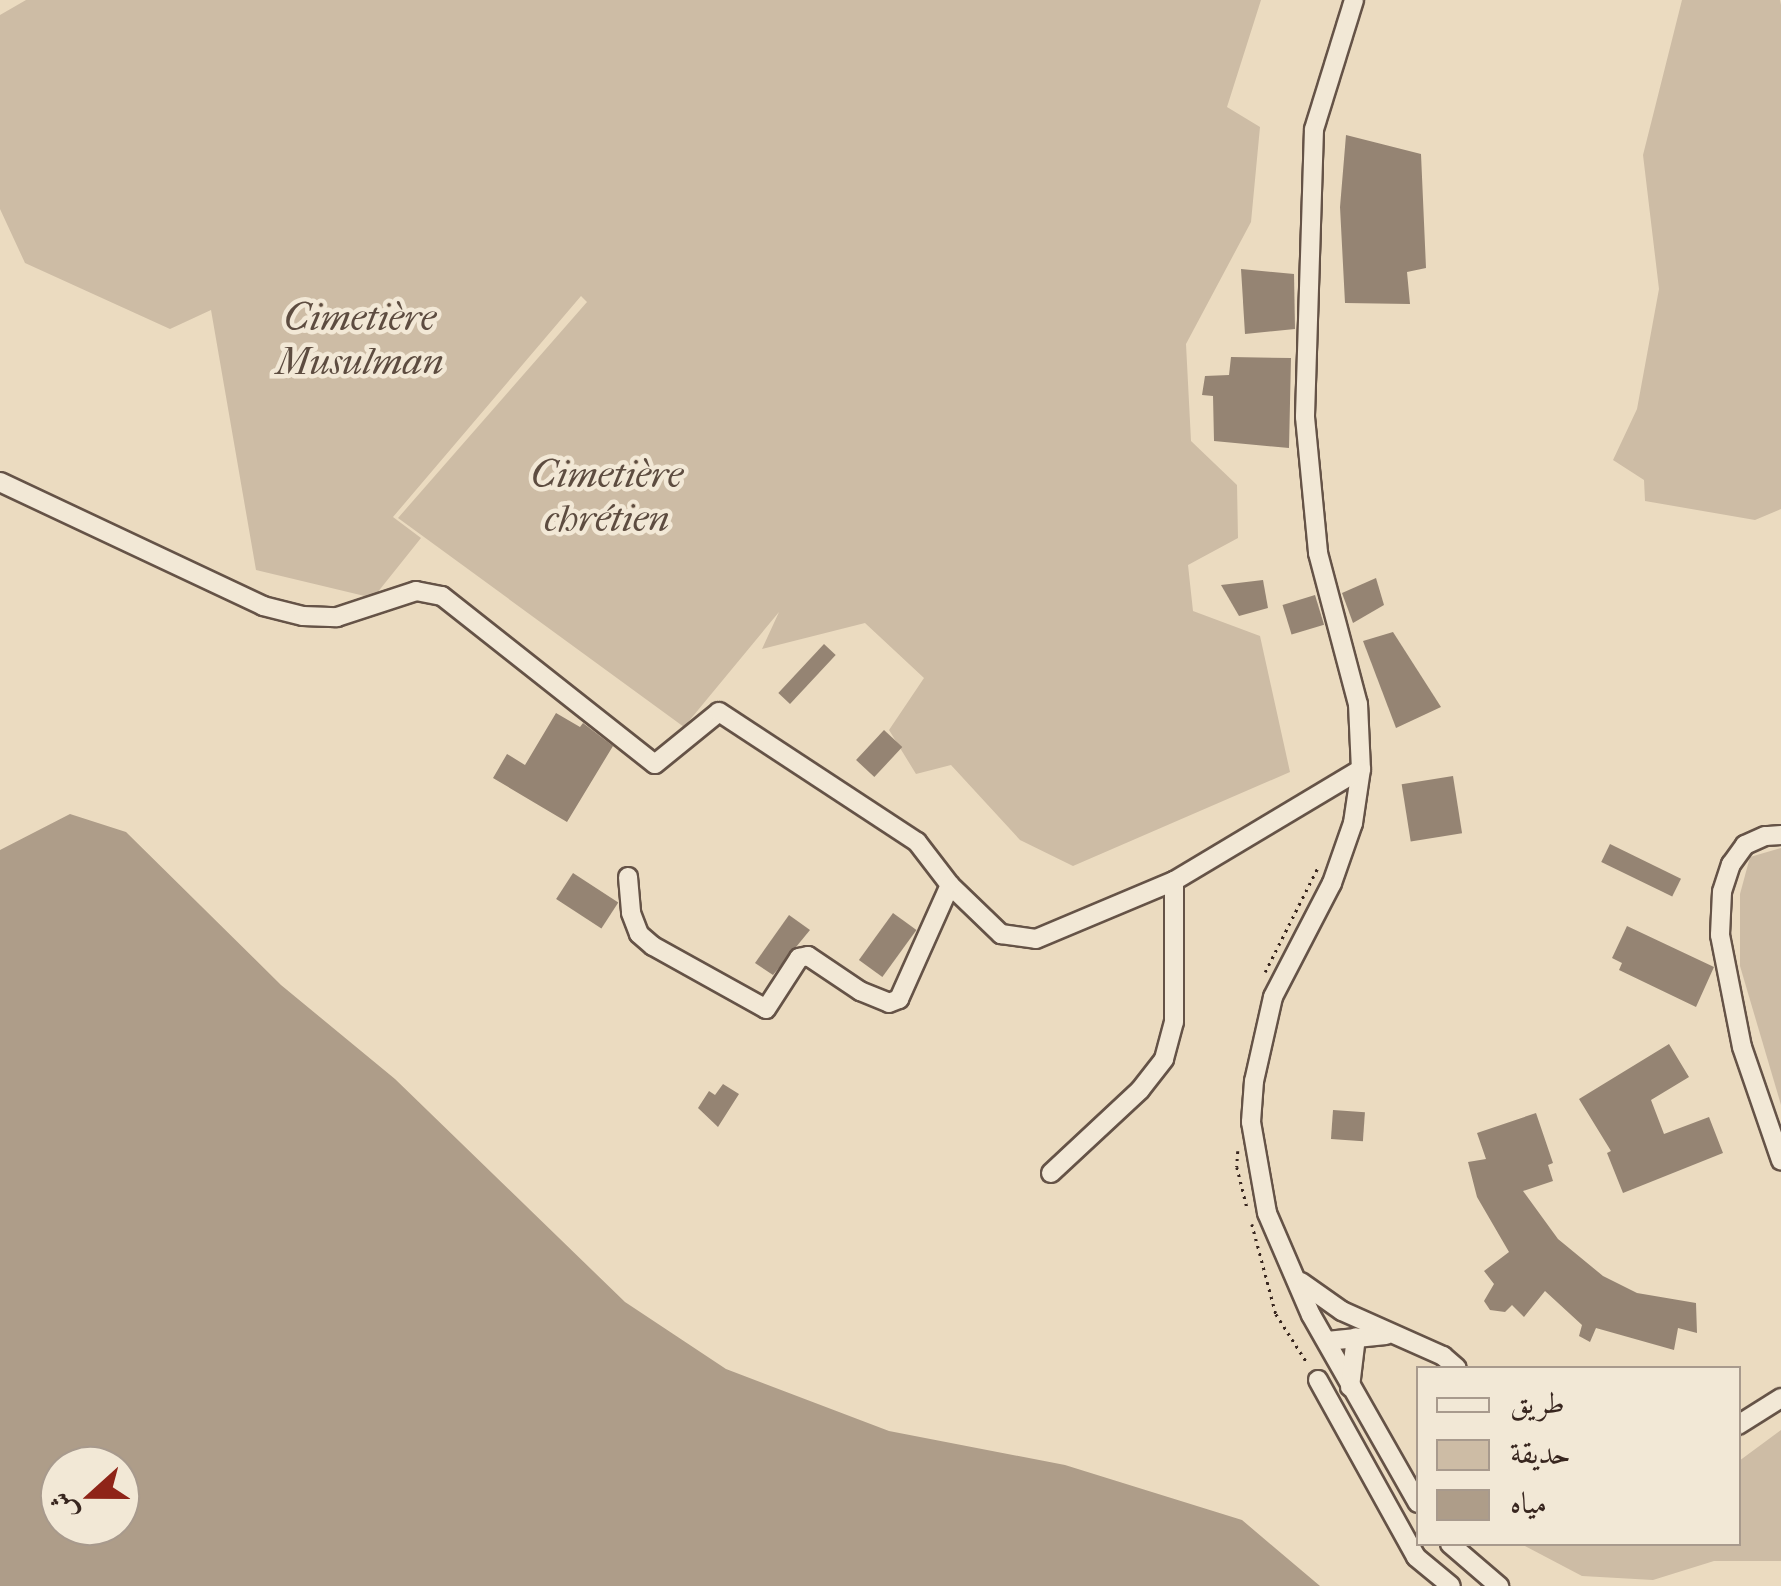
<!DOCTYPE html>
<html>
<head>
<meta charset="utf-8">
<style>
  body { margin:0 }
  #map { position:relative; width:1781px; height:1586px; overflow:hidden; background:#ebdbc0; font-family:"IM FELL French Canon",Amiri,serif }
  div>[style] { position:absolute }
  .green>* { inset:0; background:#cdbca5 }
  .water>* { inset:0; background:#ae9d89 }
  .building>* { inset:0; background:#958473; transform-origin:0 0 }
  .path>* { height:2.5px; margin-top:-1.25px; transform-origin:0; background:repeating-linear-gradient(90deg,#38261f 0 2.5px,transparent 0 7.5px) }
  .roads { filter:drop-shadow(2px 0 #655347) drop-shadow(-2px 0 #655347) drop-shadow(0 2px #655347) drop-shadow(0 -2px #655347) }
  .minor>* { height:18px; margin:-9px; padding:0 9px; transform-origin:9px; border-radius:9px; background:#f2e8d6 }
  span { translate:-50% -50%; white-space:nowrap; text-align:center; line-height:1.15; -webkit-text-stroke:9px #f2e8d6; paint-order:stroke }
  .park-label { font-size:38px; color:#5d4c40; font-style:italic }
  .legend { position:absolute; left:1416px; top:1366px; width:325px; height:180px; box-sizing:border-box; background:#f2e8d6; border:2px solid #a89a8d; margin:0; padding:12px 18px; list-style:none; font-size:30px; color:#38261f }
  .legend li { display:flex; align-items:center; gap:20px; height:50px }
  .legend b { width:50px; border:2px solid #a89a8d }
  .north { position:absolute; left:40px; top:1446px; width:100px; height:100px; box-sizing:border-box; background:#f2e8d6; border:2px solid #a89a8d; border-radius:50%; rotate:249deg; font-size:28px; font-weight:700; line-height:40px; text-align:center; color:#38261f }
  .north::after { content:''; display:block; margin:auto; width:35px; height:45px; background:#8f2418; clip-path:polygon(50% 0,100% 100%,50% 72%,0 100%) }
</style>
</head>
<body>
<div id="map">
  <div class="green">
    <i style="clip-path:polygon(26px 0,1261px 0,1227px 107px,1260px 127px,1251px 222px,1186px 344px,1191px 441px,1237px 485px,1238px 538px,1188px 565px,1193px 611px,1260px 636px,1290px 772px,1073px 866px,1020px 840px,951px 765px,916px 774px,889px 730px,924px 678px,865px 623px,762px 649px,779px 612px,684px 727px,398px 518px,587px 302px,581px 296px,393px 517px,421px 538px,373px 598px,256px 570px,211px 310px,170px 329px,25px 263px,0 209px,0 15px)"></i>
    <i style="clip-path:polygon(1682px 0,1780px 0,1781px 5px,1781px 509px,1755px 520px,1645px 501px,1644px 480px,1613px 460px,1637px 409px,1659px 289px,1643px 155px)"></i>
    <i style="clip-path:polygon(1781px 848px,1781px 1105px,1740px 966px,1740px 894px,1750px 857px)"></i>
    <i style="clip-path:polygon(1781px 1430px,1781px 1561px,1714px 1561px,1653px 1580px,1582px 1576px,1521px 1544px,1738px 1544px,1739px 1461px)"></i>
  </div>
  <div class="water">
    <i style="clip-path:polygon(evenodd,70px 814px,126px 832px,281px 985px,395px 1079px,625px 1302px,726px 1369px,889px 1431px,1065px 1465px,1242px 1520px,1320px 1586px,0 1586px,0 850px,70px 814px,60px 1466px,120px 1466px,120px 1526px,60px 1526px,60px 1466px)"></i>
  </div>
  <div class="building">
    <i style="clip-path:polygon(1346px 135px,1421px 154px,1426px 268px,1407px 272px,1410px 304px,1345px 303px,1340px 207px)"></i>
    <i style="clip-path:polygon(1241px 269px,1294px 274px,1295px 329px,1245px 334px)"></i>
    <i style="clip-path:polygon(1231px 357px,1291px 358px,1289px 448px,1214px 441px,1213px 396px,1202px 395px,1205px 376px,1229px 375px)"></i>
    <i style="clip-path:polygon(1376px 578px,1384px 605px,1353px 623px,1342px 593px)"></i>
    <i style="clip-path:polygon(1263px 580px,1268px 608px,1239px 616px,1221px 585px)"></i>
    <i style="left:1315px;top:595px;width:31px;height:34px;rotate:73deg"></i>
    <i style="clip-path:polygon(1393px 632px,1441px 707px,1396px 728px,1363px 641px)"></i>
    <i style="left:824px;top:644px;width:16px;height:67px;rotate:43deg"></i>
    <i style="clip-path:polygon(556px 713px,580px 727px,583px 723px,613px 746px,567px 822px,493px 778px,507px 754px,525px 765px)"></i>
    <i style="left:884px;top:730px;width:25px;height:41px;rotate:43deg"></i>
    <i style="left:1453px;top:776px;width:58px;height:52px;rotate:81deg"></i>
    <i style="left:1610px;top:844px;width:79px;height:20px;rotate:26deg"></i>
    <i style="left:573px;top:873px;width:54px;height:31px;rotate:33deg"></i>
    <i style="left:893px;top:913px;width:29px;height:58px;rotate:36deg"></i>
    <i style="clip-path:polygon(789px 915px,810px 930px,773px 975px,755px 963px)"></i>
    <i style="clip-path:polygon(1627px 926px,1714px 967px,1696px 1007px,1619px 970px,1622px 963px,1612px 958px)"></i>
    <i style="clip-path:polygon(1669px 1044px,1689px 1077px,1651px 1100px,1664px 1134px,1709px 1117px,1723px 1153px,1623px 1193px,1607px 1153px,1611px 1151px,1579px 1099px)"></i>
    <i style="clip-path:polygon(723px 1084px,739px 1094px,718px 1127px,698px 1108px,709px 1091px,715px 1095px)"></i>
    <i style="left:1333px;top:1110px;width:32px;height:29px;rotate:4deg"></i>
    <i style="clip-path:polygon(1536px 1113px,1553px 1163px,1548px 1165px,1553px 1181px,1523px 1191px,1558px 1239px,1603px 1276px,1637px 1293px,1696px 1303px,1697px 1333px,1678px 1328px,1674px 1350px,1596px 1328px,1590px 1342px,1579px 1336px,1582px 1325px,1545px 1291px,1524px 1317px,1512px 1305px,1505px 1312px,1490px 1310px,1484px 1301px,1494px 1284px,1484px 1271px,1509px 1252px,1477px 1197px,1468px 1162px,1486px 1159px,1477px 1133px)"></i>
  </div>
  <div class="path">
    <i style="left:1265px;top:972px;width:118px;rotate:-63.2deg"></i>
    <i style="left:1238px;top:1151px;width:16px;rotate:94deg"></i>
    <i style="left:1237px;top:1167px;width:41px;rotate:76deg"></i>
    <i style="left:1252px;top:1224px;width:93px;rotate:75.1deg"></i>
    <i style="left:1276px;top:1314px;width:59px;rotate:57.4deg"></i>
  </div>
  <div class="roads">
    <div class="minor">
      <i style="left:1354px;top:0;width:135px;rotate:107.2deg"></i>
      <i style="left:1314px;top:129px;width:288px;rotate:91.8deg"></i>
      <i style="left:1305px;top:417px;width:137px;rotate:84.5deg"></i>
      <i style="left:1318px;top:553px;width:156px;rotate:75.2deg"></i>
      <i style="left:1358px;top:704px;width:65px;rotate:87.4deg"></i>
      <i style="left:1361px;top:769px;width:55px;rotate:98.4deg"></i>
      <i style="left:1353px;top:823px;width:64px;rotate:109.3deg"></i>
      <i style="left:1332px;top:883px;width:128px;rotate:117.4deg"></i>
      <i style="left:1273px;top:997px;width:86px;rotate:102.7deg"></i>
      <i style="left:1254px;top:1081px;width:41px;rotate:94.2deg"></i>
      <i style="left:1251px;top:1122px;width:92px;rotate:80deg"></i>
      <i style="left:1267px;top:1213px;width:111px;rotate:66.7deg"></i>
      <i style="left:1311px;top:1315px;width:216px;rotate:60.4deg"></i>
      <i style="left:0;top:482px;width:291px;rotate:25.2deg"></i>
      <i style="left:263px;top:606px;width:41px;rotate:14deg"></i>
      <i style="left:303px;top:616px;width:34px;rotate:2deg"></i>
      <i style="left:337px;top:617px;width:83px;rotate:-18.2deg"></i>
      <i style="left:416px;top:591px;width:26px;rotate:11deg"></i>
      <i style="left:442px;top:596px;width:271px;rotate:38.3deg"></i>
      <i style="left:655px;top:764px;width:82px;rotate:-39.1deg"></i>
      <i style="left:719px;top:712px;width:237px;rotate:33.3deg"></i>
      <i style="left:917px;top:842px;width:54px;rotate:52.5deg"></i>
      <i style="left:950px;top:885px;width:71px;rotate:43.9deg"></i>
      <i style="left:1001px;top:934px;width:35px;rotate:8deg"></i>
      <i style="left:1036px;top:939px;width:150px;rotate:-22.8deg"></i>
      <i style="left:1174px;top:881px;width:218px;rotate:-30.9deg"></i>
      <i style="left:1781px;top:835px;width:16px;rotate:176deg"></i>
      <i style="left:1765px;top:836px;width:22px;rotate:156deg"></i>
      <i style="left:1745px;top:845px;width:24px;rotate:126deg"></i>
      <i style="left:1731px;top:864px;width:29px;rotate:108deg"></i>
      <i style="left:1722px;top:892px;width:43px;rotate:92.7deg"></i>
      <i style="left:1720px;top:935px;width:114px;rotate:78.9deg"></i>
      <i style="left:1742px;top:1047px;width:120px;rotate:71deg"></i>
      <i style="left:628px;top:877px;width:36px;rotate:85deg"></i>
      <i style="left:631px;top:913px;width:22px;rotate:69deg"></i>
      <i style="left:639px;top:934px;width:18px;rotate:41deg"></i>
      <i style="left:653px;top:946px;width:129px;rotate:29.1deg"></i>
      <i style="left:766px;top:1009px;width:61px;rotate:-57.1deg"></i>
      <i style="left:799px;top:958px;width:9px;rotate:-13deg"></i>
      <i style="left:808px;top:956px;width:63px;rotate:33.9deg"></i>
      <i style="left:860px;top:991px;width:31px;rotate:22deg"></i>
      <i style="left:889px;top:1003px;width:11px;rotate:-22deg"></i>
      <i style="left:899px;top:999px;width:125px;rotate:-65.9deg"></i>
      <i style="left:1051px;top:1173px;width:122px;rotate:-43deg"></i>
      <i style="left:1140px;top:1090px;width:39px;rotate:-52deg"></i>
      <i style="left:1164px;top:1059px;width:38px;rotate:-75deg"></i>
      <i style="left:1174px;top:1022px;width:141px;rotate:-90deg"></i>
      <i style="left:1301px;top:1282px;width:50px;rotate:35.3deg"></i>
      <i style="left:1342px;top:1311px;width:111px;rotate:24deg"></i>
      <i style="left:1443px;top:1356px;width:18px;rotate:41deg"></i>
      <i style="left:1327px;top:1341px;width:59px;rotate:-5.8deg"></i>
      <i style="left:1318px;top:1380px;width:202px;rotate:61deg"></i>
      <i style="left:1416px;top:1557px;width:45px;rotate:39.6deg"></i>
      <i style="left:1350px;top:1387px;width:50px;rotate:-83.2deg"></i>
      <i style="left:1738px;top:1425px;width:51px;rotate:-32.1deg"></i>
      <i style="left:1450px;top:1544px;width:65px;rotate:40.6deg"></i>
    </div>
  </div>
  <div class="park-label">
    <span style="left:360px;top:340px">Cimetière<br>Musulman</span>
    <span style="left:607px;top:497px">Cimetière<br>chrétien</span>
  </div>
  <ul class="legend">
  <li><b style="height:12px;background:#f2e8d6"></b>طريق</li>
  <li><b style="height:28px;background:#cdbca5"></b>حديقة</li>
  <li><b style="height:28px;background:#ae9d89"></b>مياه</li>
  </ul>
  <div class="north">ش</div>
</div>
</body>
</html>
